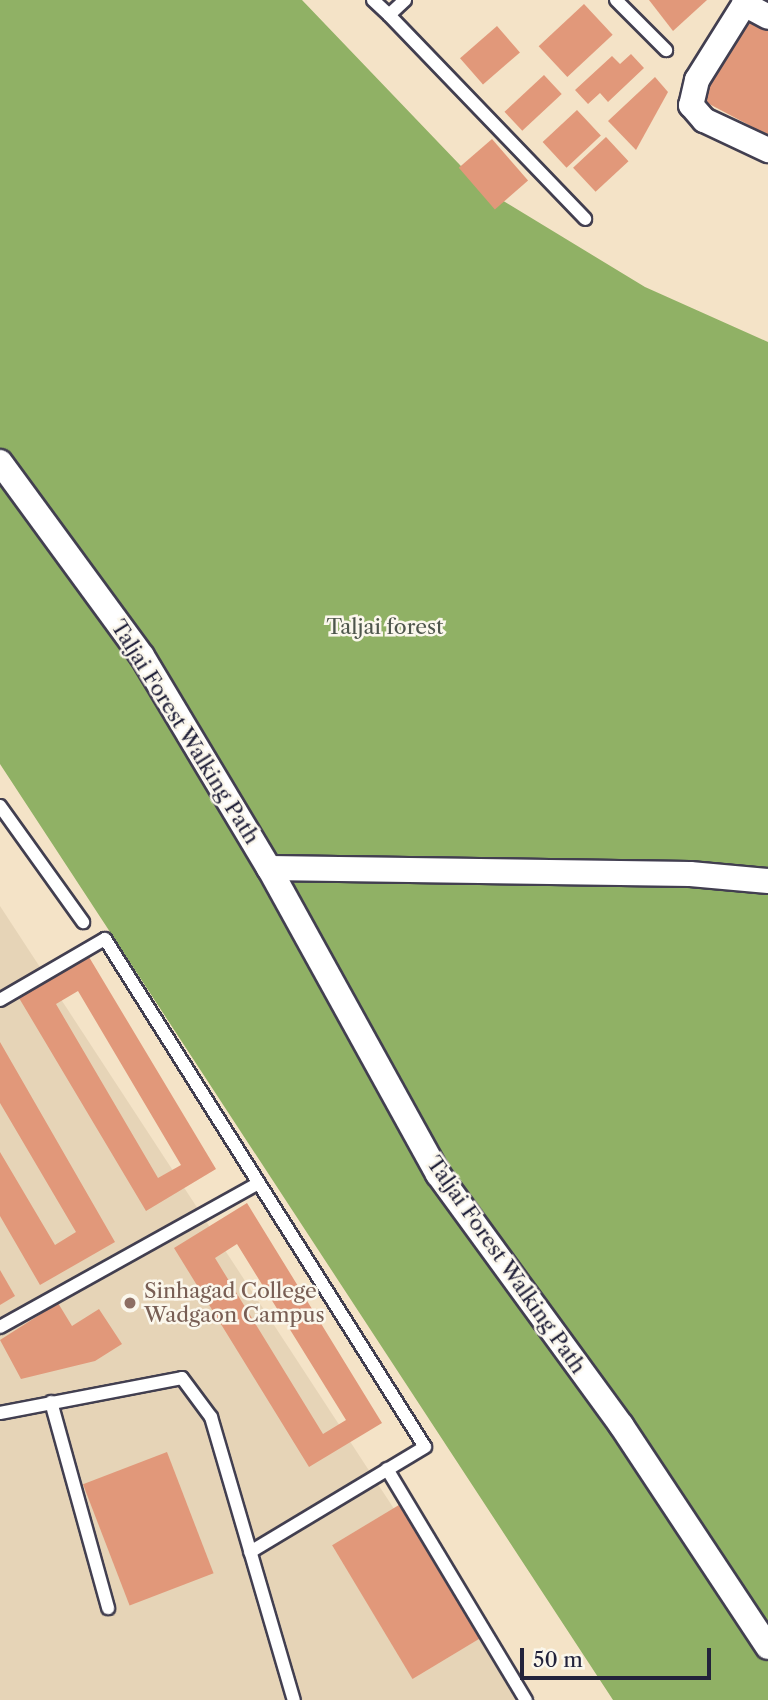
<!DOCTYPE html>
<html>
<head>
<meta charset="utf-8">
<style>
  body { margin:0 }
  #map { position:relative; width:768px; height:1700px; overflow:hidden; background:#f4e3c7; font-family:"Libre Caslon Text",serif }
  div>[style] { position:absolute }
  .built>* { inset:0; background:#e6d4b7 }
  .forest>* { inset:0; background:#90b165 }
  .building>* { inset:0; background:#e1987a; transform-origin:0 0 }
  .roads { filter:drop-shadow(2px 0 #423f50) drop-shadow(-2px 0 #423f50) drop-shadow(0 2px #423f50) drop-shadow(0 -2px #423f50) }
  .lane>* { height:12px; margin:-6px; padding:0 6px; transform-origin:6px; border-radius:6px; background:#fff }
  .street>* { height:24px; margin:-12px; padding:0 12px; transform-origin:12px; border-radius:12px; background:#fff }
  .dots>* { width:19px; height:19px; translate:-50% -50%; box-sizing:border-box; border:4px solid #fbf7ec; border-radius:50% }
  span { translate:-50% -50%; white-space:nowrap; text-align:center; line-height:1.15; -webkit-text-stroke:5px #fbf7ec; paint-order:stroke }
  .park-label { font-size:21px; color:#4e564c }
  .street-label { font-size:21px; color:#22223b }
  .education-label { font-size:21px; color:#785e54 }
  .left { translate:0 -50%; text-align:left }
  .scale { position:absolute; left:520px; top:1648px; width:191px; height:32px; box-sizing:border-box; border:4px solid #22223b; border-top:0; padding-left:9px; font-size:21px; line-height:24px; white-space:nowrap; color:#22223b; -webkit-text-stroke:5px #fbf7ec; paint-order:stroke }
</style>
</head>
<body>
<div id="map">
  <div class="built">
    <i style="clip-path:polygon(0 906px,519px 1700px,0 1700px)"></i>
  </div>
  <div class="forest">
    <i style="clip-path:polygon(0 0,302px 0,482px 188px,645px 287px,768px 342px,768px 1700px,613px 1700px,0 764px)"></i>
  </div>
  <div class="building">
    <i style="clip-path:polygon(649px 0,707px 0,673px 31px)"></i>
    <i style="left:584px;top:4px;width:42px;height:62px;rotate:47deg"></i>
    <i style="clip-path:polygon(746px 16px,768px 28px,768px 135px,696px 97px)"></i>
    <i style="left:497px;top:26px;width:35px;height:49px;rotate:49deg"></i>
    <i style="clip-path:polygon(631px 54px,644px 68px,608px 102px,600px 93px,588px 104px,575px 90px,612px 56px,620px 64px)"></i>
    <i style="left:544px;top:75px;width:26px;height:54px;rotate:47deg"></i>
    <i style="clip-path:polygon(655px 77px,668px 92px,636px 150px,608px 121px)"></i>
    <i style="left:577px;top:110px;width:35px;height:47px;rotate:47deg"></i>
    <i style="left:606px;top:137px;width:33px;height:45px;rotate:47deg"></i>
    <i style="left:492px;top:139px;width:55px;height:44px;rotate:49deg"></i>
    <i style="clip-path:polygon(evenodd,89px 957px,216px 1169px,146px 1211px,19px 998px,89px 957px,78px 991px,181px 1165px,158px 1178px,56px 1004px,78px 991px)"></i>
    <i style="clip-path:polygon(0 1042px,115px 1242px,40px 1285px,0 1216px,0 1152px,55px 1245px,76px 1232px,0 1103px)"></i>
    <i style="clip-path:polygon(evenodd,247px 1203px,382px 1423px,309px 1467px,174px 1248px,247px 1203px,237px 1244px,346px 1420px,323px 1434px,215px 1258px,237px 1244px)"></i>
    <i style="clip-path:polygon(0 1270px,15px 1296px,0 1305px)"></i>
    <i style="clip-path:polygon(58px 1303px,72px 1326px,99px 1309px,122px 1344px,95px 1361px,21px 1379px,0 1340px)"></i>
    <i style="left:167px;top:1452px;width:130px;height:90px;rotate:69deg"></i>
    <i style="left:399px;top:1505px;width:156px;height:78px;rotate:59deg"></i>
  </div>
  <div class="roads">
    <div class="lane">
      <i style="left:373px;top:0;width:22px;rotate:43deg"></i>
      <i style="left:389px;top:15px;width:22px;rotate:-43deg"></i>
      <i style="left:616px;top:0;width:71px;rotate:45deg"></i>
      <i style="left:389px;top:15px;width:283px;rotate:46.1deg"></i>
      <i style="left:0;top:806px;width:143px;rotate:54.4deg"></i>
      <i style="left:0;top:1000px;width:121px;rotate:-30.2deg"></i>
      <i style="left:105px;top:939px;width:600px;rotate:57.79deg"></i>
      <i style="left:425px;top:1447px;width:204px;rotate:149deg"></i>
      <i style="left:0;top:1327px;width:296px;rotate:-29.1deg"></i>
      <i style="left:51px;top:1402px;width:214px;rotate:74.5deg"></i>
      <i style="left:0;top:1413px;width:185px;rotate:-10.9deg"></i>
      <i style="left:182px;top:1378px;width:49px;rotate:53.4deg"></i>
      <i style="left:211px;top:1417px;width:295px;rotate:73.7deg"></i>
      <i style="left:387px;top:1469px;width:270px;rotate:59deg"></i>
    </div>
    <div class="street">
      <i style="left:747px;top:0;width:94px;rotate:122deg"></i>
      <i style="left:697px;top:80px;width:26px;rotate:103deg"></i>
      <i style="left:691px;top:105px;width:20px;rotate:49deg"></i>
      <i style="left:704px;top:120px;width:71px;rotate:25.1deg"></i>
      <i style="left:744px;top:4px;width:27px;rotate:28deg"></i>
      <i style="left:0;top:462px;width:240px;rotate:53.8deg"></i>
      <i style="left:142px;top:656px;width:247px;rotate:59.1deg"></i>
      <i style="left:768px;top:881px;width:78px;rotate:-174.9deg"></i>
      <i style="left:690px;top:874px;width:421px;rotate:-179.2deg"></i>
      <i style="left:269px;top:868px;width:350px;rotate:61.1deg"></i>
      <i style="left:438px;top:1174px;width:311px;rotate:53.9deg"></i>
      <i style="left:621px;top:1425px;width:266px;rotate:56.5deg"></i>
    </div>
  </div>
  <div class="dots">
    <i style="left:130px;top:1303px;background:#8d6e63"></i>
  </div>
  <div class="park-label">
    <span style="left:385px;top:627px">Taljai forest</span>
  </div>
  <div class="street-label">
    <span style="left:185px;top:732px;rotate:58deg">Taljai Forest Walking Path</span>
    <span style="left:506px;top:1265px;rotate:55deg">Taljai Forest Walking Path</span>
  </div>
  <div class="education-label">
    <span class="left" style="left:144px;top:1303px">Sinhagad College<br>Wadgaon Campus</span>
  </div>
  <div class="scale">50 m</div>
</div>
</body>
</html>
